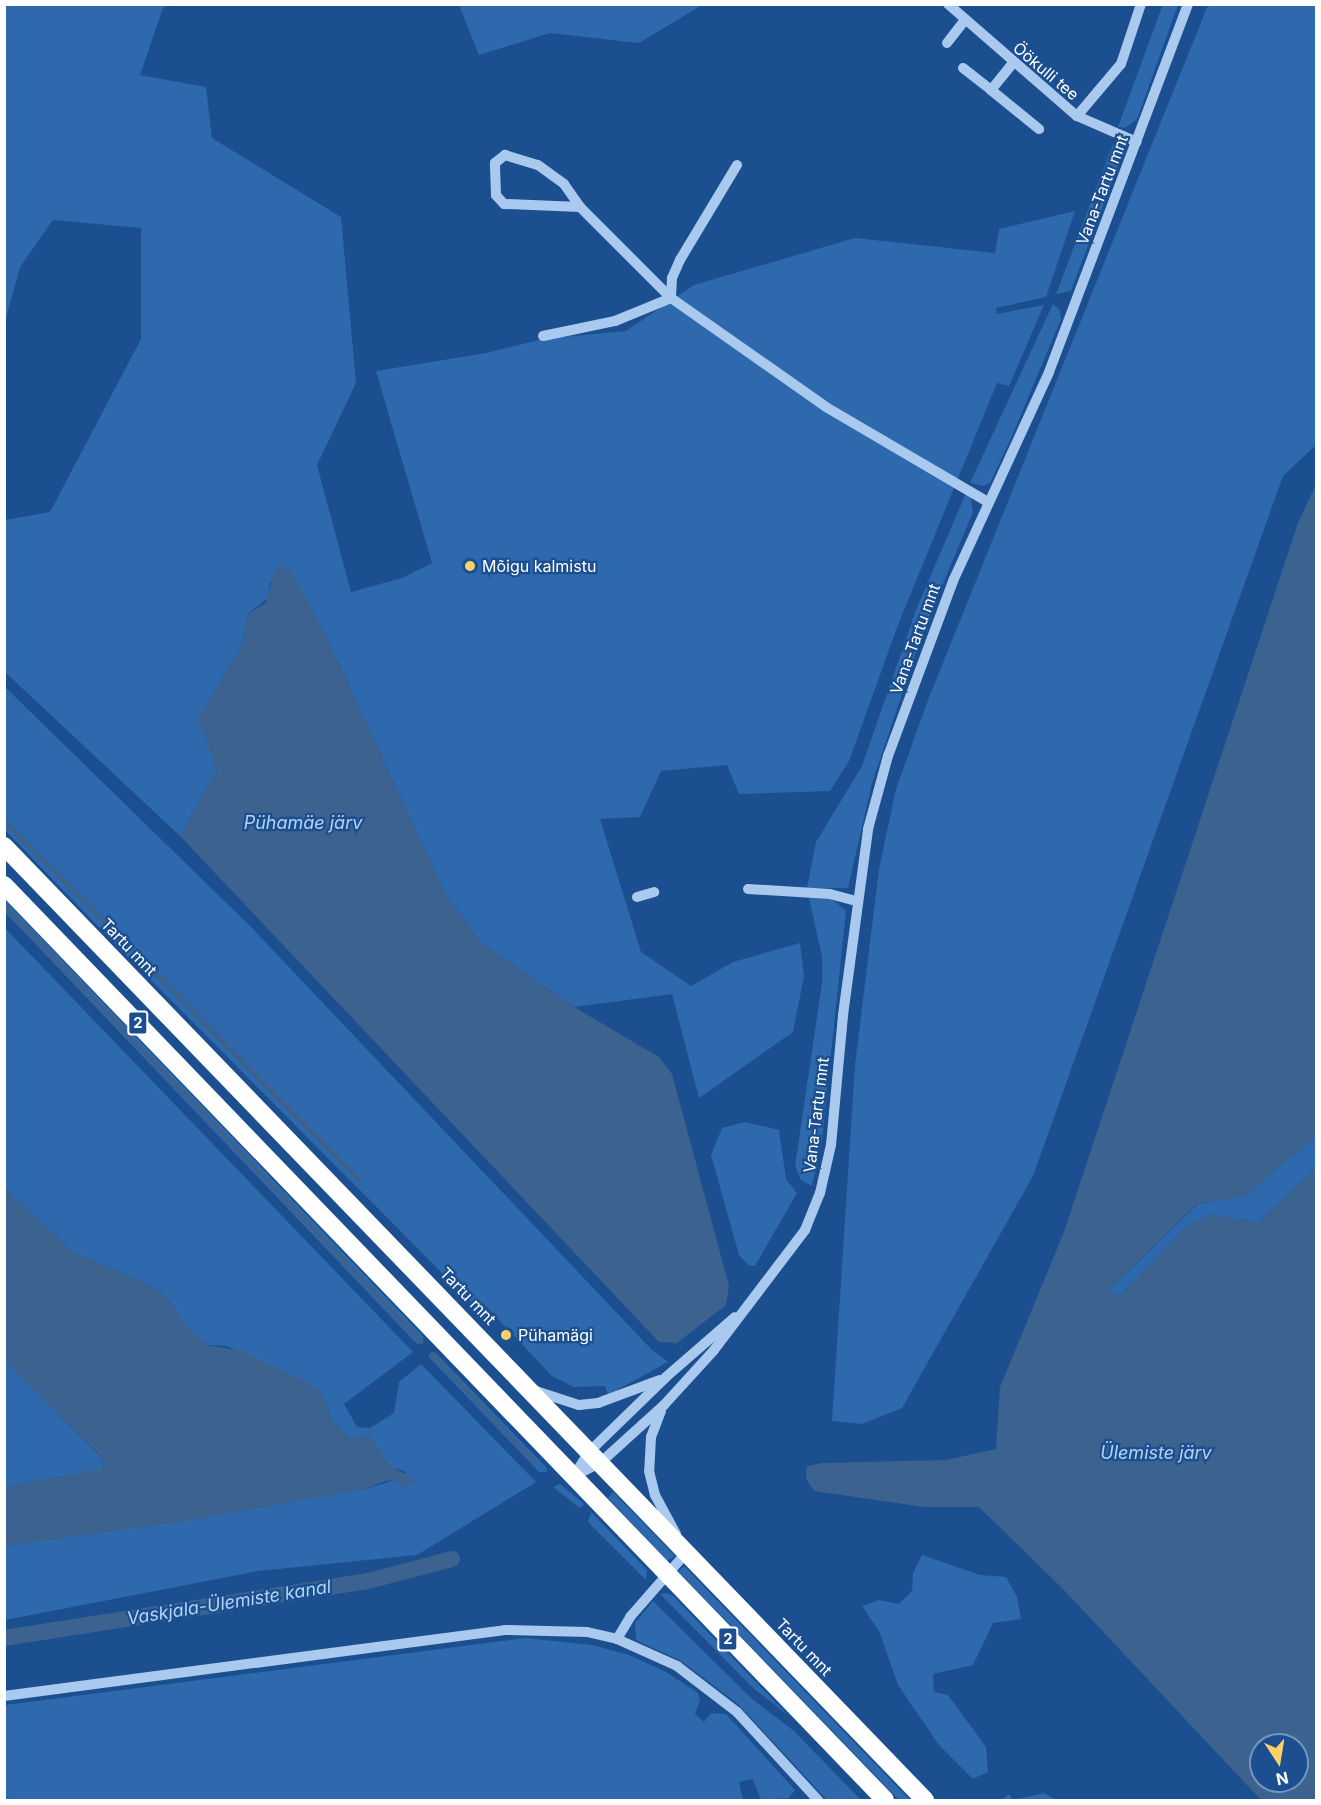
<!DOCTYPE html>
<html>
<head>
<meta charset="utf-8">
<style>
  body { margin:0 }
  #map { position:relative; width:1321px; height:1805px; overflow:hidden; background:#1b4f8f; font-family:Inter,sans-serif }
  div>[style] { position:absolute }
  .green>* { inset:0; background:#2e69ad; transform-origin:0 0 }
  .water>* { inset:0; background:#3c6290 }
  .stream>* { height:4.5px; margin:-2.25px; padding:0 2.25px; transform-origin:2.25px; border-radius:2.25px; background:#3c6290 }
  .canal>* { height:16px; margin:-8px; padding:0 8px; transform-origin:8px; border-radius:8px; background:#3c6290 }
  .minor>* { height:10px; margin:-5px; padding:0 5px; transform-origin:5px; border-radius:5px; background:#a9c9ee }
  .highway>* { height:18px; margin:-9px; padding:0 9px; transform-origin:9px; border-radius:9px; background:#fff }
  .dots>* { width:16px; height:16px; translate:-50% -50%; box-sizing:border-box; border:3px solid #1b4f8f; border-radius:50% }
  span { translate:-50% -50%; white-space:nowrap; text-align:center; line-height:1.15; -webkit-text-stroke:4.5px #1b4f8f; paint-order:stroke }
  .shield-label span { padding:2px 4px; background:#1b4f8f; border:2px solid; border-radius:4px; -webkit-text-stroke-width:0 }
  .shield-label { font-size:15px; color:#fff; font-weight:700 }
  .street-label { font-size:16px; color:#fff }
  .poi-label { font-size:16px; color:#fff }
  .left { translate:0 -50%; text-align:left }
  .water-label { font-size:18px; color:#b5d3f5; font-style:italic }
  .frame { position:absolute; inset:0; border:6px solid #fff; pointer-events:none }
  .north { position:absolute; left:1249px; top:1733px; width:60px; height:60px; box-sizing:border-box; background:#1b4f8f; border:2px solid #7695bc; border-radius:50%; rotate:168deg; font-size:16px; font-weight:700; line-height:24px; text-align:center; color:#fff }
  .north::after { content:''; display:block; margin:auto; width:21px; height:27px; background:#ffd166; clip-path:polygon(50% 0,100% 100%,50% 72%,0 100%) }
</style>
</head>
<body>
<div id="map">
  <div class="green">
    <i style="clip-path:polygon(1163px 4px,1178px 5px,1137px 119px,1125px 128px,1118px 127px)"></i>
    <i style="clip-path:polygon(5px 5px,169px 5px,163px 8px,140px 75px,206px 87px,212px 138px,341px 217px,356px 383px,317px 465px,351px 592px,402px 578px,432px 563px,376px 371px,486px 353px,543px 339px,626px 331px,694px 285px,855px 238px,995px 253px,999px 229px,1075px 211px,1046px 297px,996px 308px,997px 314px,1044px 305px,1009px 386px,997px 383px,898px 625px,849px 761px,830px 791px,739px 794px,727px 765px,661px 771px,640px 817px,600px 819px,641px 952px,691px 986px,733px 962px,800px 943px,804px 976px,793px 1032px,699px 1098px,672px 994px,574px 1007px,481px 943px,445px 893px,323px 630px,270px 581px,269px 597px,248px 614px,242px 645px,199px 718px,217px 770px,180px 836px,5px 672px,5px 520px,50px 512px,141px 339px,141px 228px,53px 220px,20px 267px,5px 322px)"></i>
    <i style="clip-path:polygon(459px 5px,702px 5px,639px 43px,550px 33px,479px 55px)"></i>
    <i style="clip-path:polygon(1208px 5px,1316px 5px,1316px 445px,1283px 476px,1033px 1176px,902px 1408px,862px 1424px,832px 1421px,855px 1065px,879px 869px,896px 789px,928px 700px)"></i>
    <i style="clip-path:polygon(1113px 144px,1119px 152px,1119px 163px,1071px 291px,1056px 294px)"></i>
    <i style="clip-path:polygon(1053px 304px,1060px 310px,1061px 319px,1012px 436px,990px 483px,984px 486px,970px 483px)"></i>
    <i style="clip-path:polygon(966px 493px,971px 498px,973px 512px,924px 629px,872px 783px,848px 888px,807px 888px,816px 842px,862px 766px,916px 610px)"></i>
    <i style="clip-path:polygon(4px 686px,250px 926px,652px 1350px,668px 1362px,608px 1395px,605px 1386px,574px 1387px,552px 1376px,483px 1303px,477px 1308px,119px 948px,5px 830px)"></i>
    <i style="clip-path:polygon(809px 898px,832px 899px,846px 911px,822px 1140px,812px 1186px,801px 1180px,795px 1166px,822px 983px,822px 957px)"></i>
    <i style="clip-path:polygon(5px 900px,424px 1337px,418px 1345px,5px 912px)"></i>
    <i style="clip-path:polygon(4px 927px,413px 1352px,344px 1404px,357px 1427px,370px 1428px,394px 1413px,399px 1382px,421px 1364px,536px 1482px,417px 1555px,258px 1571px,5px 1620px,5px 1546px,365px 1489px,395px 1480px,406px 1472px,389px 1466px,370px 1436px,350px 1438px,344px 1433px,332px 1420px,323px 1394px,227px 1346px,207px 1345px,182px 1323px,175px 1307px,158px 1289px,73px 1252px,5px 1189px)"></i>
    <i style="clip-path:polygon(745px 1122px,779px 1130px,786px 1179px,797px 1193px,755px 1266px,748px 1265px,739px 1255px,711px 1155px,722px 1128px)"></i>
    <i style="clip-path:polygon(1316px 1136px,1316px 1168px,1257px 1223px,1212px 1215px,1187px 1226px,1120px 1296px,1108px 1291px,1198px 1204px,1244px 1196px)"></i>
    <i style="clip-path:polygon(435px 1352px,546px 1467px,547px 1472px,539px 1472px,428px 1356px)"></i>
    <i style="clip-path:polygon(5px 1360px,102px 1458px,104px 1469px,5px 1487px)"></i>
    <i style="clip-path:polygon(560px 1484px,584px 1504px,580px 1508px,553px 1487px)"></i>
    <i style="clip-path:polygon(613px 1492px,675px 1556px,667px 1561px,608px 1498px)"></i>
    <i style="clip-path:polygon(591px 1512px,647px 1570px,646px 1580px,588px 1522px)"></i>
    <i style="clip-path:polygon(922px 1555px,980px 1575px,1006px 1577px,1017px 1597px,1021px 1619px,993px 1623px,973px 1665px,933px 1674px,934px 1692px,948px 1695px,986px 1747px,988px 1772px,973px 1779px,939px 1745px,898px 1685px,879px 1631px,862px 1606px,879px 1600px,899px 1604px,912px 1591px,913px 1573px)"></i>
    <i style="left:684px;top:1566px;width:327px;height:8px;rotate:46deg"></i>
    <i style="clip-path:polygon(667px 1593px,673px 1596px,789px 1716px,753px 1688px,660px 1594px)"></i>
    <i style="clip-path:polygon(653px 1601px,751px 1698px,794px 1731px,861px 1800px,827px 1800px,738px 1704px,681px 1661px,636px 1640px,635px 1623px)"></i>
    <i style="clip-path:polygon(525px 1638px,592px 1645px,629px 1655px,666px 1672px,698px 1693px,700px 1700px,695px 1714px,704px 1722px,711px 1713px,726px 1714px,795px 1790px,789px 1798px,761px 1800px,753px 1779px,739px 1782px,743px 1800px,5px 1800px,5px 1705px)"></i>
    <i style="clip-path:polygon(1044px 1793px,1056px 1800px,1002px 1800px,1009px 1794px,1013px 1800px)"></i>
  </div>
  <div class="water">
    <i style="clip-path:polygon(evenodd,1316px 484px,1316px 1136px,1244px 1196px,1197px 1204px,1108px 1291px,1120px 1296px,1187px 1226px,1212px 1215px,1257px 1223px,1316px 1168px,1316px 1800px,1261px 1800px,1063px 1589px,979px 1507px,924px 1507px,814px 1491px,806px 1479px,807px 1466px,822px 1463px,946px 1460px,996px 1449px,1000px 1387px,1064px 1232px,1298px 523px,1316px 484px,1261px 1745px,1297px 1745px,1297px 1781px,1261px 1781px,1261px 1745px)"></i>
    <i style="clip-path:polygon(281px 566px,290px 569px,323px 630px,445px 893px,481px 943px,574px 1007px,659px 1057px,672px 1074px,729px 1286px,726px 1305px,677px 1343px,659px 1342px,180px 836px,217px 770px,198px 719px,242px 645px,248px 614px,266px 603px,275px 569px)"></i>
    <i style="clip-path:polygon(5px 1189px,73px 1252px,158px 1289px,175px 1307px,183px 1323px,207px 1345px,242px 1351px,309px 1383px,323px 1394px,332px 1420px,344px 1433px,350px 1438px,370px 1436px,389px 1465px,417px 1481px,401px 1487px,395px 1480px,385px 1481px,365px 1489px,186px 1521px,5px 1546px,5px 1487px,104px 1468px,102px 1457px,5px 1361px)"></i>
  </div>
  <div class="stream">
    <i style="left:4px;top:820px;width:506px;rotate:45.32deg"></i>
    <i style="left:4px;top:905px;width:603px;rotate:46.28deg"></i>
    <i style="left:432px;top:1354px;width:148px;rotate:46.4deg"></i>
  </div>
  <div class="canal">
    <i style="left:4px;top:1638px;width:368px;rotate:-8.9deg"></i>
    <i style="left:368px;top:1581px;width:87px;rotate:-14.7deg"></i>
  </div>
  <div class="minor">
    <i style="left:948px;top:4px;width:171px;rotate:41deg"></i>
    <i style="left:1077px;top:116px;width:65px;rotate:23.4deg"></i>
    <i style="left:947px;top:43px;width:28px;rotate:-52deg"></i>
    <i style="left:1013px;top:63px;width:35px;rotate:129deg"></i>
    <i style="left:991px;top:90px;width:62px;rotate:39.1deg"></i>
    <i style="left:963px;top:68px;width:36px;rotate:38deg"></i>
    <i style="left:1077px;top:116px;width:68px;rotate:-49.8deg"></i>
    <i style="left:1121px;top:64px;width:63px;rotate:-71.6deg"></i>
    <i style="left:737px;top:165px;width:111px;rotate:121deg"></i>
    <i style="left:680px;top:260px;width:20px;rotate:114deg"></i>
    <i style="left:672px;top:278px;width:20px;rotate:93deg"></i>
    <i style="left:671px;top:298px;width:189px;rotate:35.1deg"></i>
    <i style="left:826px;top:407px;width:188px;rotate:30.4deg"></i>
    <i style="left:543px;top:336px;width:74px;rotate:-11.8deg"></i>
    <i style="left:615px;top:321px;width:61px;rotate:-22.3deg"></i>
    <i style="left:671px;top:298px;width:129px;rotate:-135deg"></i>
    <i style="left:580px;top:207px;width:76px;rotate:-177.7deg"></i>
    <i style="left:504px;top:204px;width:12px;rotate:-132deg"></i>
    <i style="left:496px;top:195px;width:32px;rotate:-92deg"></i>
    <i style="left:495px;top:163px;width:13px;rotate:-39deg"></i>
    <i style="left:505px;top:155px;width:34px;rotate:17deg"></i>
    <i style="left:538px;top:165px;width:32px;rotate:36deg"></i>
    <i style="left:564px;top:184px;width:28px;rotate:55deg"></i>
    <i style="left:748px;top:889px;width:82px;rotate:3.5deg"></i>
    <i style="left:830px;top:894px;width:28px;rotate:15deg"></i>
    <i style="left:637px;top:897px;width:18px;rotate:-16deg"></i>
    <i style="left:533px;top:1390px;width:48px;rotate:18.1deg"></i>
    <i style="left:579px;top:1405px;width:19px;rotate:-6deg"></i>
    <i style="left:598px;top:1403px;width:66px;rotate:-20.4deg"></i>
    <i style="left:661px;top:1411px;width:28px;rotate:111deg"></i>
    <i style="left:651px;top:1437px;width:34px;rotate:93deg"></i>
    <i style="left:649px;top:1471px;width:25px;rotate:76deg"></i>
    <i style="left:655px;top:1495px;width:44px;rotate:61.7deg"></i>
    <i style="left:574px;top:1476px;width:29px;rotate:-27deg"></i>
    <i style="left:600px;top:1463px;width:86px;rotate:-42.2deg"></i>
    <i style="left:664px;top:1405px;width:74px;rotate:-47.7deg"></i>
    <i style="left:714px;top:1350px;width:151px;rotate:-52.8deg"></i>
    <i style="left:805px;top:1230px;width:40px;rotate:-68deg"></i>
    <i style="left:820px;top:1193px;width:49px;rotate:-77.1deg"></i>
    <i style="left:831px;top:1145px;width:131px;rotate:-84.7deg"></i>
    <i style="left:843px;top:1015px;width:188px;rotate:-82.3deg"></i>
    <i style="left:868px;top:829px;width:76px;rotate:-74.7deg"></i>
    <i style="left:888px;top:756px;width:187px;rotate:-69.6deg"></i>
    <i style="left:953px;top:581px;width:230px;rotate:-65.3deg"></i>
    <i style="left:1049px;top:372px;width:393px;rotate:-69.3deg"></i>
    <i style="left:574px;top:1476px;width:28px;rotate:-58deg"></i>
    <i style="left:589px;top:1452px;width:107px;rotate:-44.2deg"></i>
    <i style="left:666px;top:1377px;width:91px;rotate:-41deg"></i>
    <i style="left:617px;top:1639px;width:26px;rotate:-59deg"></i>
    <i style="left:630px;top:1617px;width:85px;rotate:-48.8deg"></i>
    <i style="left:686px;top:1553px;width:6px;rotate:-121deg"></i>
    <i style="left:4px;top:1696px;width:505px;rotate:-7.5deg"></i>
    <i style="left:505px;top:1630px;width:82px;rotate:1.4deg"></i>
    <i style="left:587px;top:1632px;width:31px;rotate:13deg"></i>
    <i style="left:617px;top:1639px;width:66px;rotate:24.2deg"></i>
    <i style="left:677px;top:1666px;width:76px;rotate:37.5deg"></i>
    <i style="left:737px;top:1712px;width:120px;rotate:47.4deg"></i>
  </div>
  <div class="highway">
    <i style="left:4px;top:846px;width:1326px;rotate:46.01deg"></i>
    <i style="left:4px;top:885px;width:1270px;rotate:46.08deg"></i>
  </div>
  <div class="dots">
    <i style="left:470px;top:566px;background:#ffd166"></i>
    <i style="left:506px;top:1335px;background:#ffd166"></i>
  </div>
  <div class="shield-label">
    <span style="left:138px;top:1023px">2</span>
    <span style="left:728px;top:1639px">2</span>
  </div>
  <div class="street-label">
    <span style="left:1046px;top:71px;rotate:40deg">Öökulli tee</span>
    <span style="left:1102px;top:190px;rotate:-69deg">Vana-Tartu mnt</span>
    <span style="left:915px;top:639px;rotate:-70deg">Vana-Tartu mnt</span>
    <span style="left:129px;top:947px;rotate:46deg">Tartu mnt</span>
    <span style="left:816px;top:1115px;rotate:-83deg">Vana-Tartu mnt</span>
    <span style="left:468px;top:1296px;rotate:46deg">Tartu mnt</span>
    <span style="left:804px;top:1647px;rotate:46deg">Tartu mnt</span>
  </div>
  <div class="poi-label">
    <span class="left" style="left:482px;top:566px">Mõigu kalmistu</span>
    <span class="left" style="left:518px;top:1335px">Pühamägi</span>
  </div>
  <div class="water-label">
    <span style="left:303px;top:823px">Pühamäe järv</span>
    <span style="left:1156px;top:1453px">Ülemiste järv</span>
    <span style="left:229px;top:1603px;rotate:-9deg">Vaskjala-Ülemiste kanal</span>
  </div>
  <div class="frame"></div>
  <div class="north">N</div>
</div>
</body>
</html>
